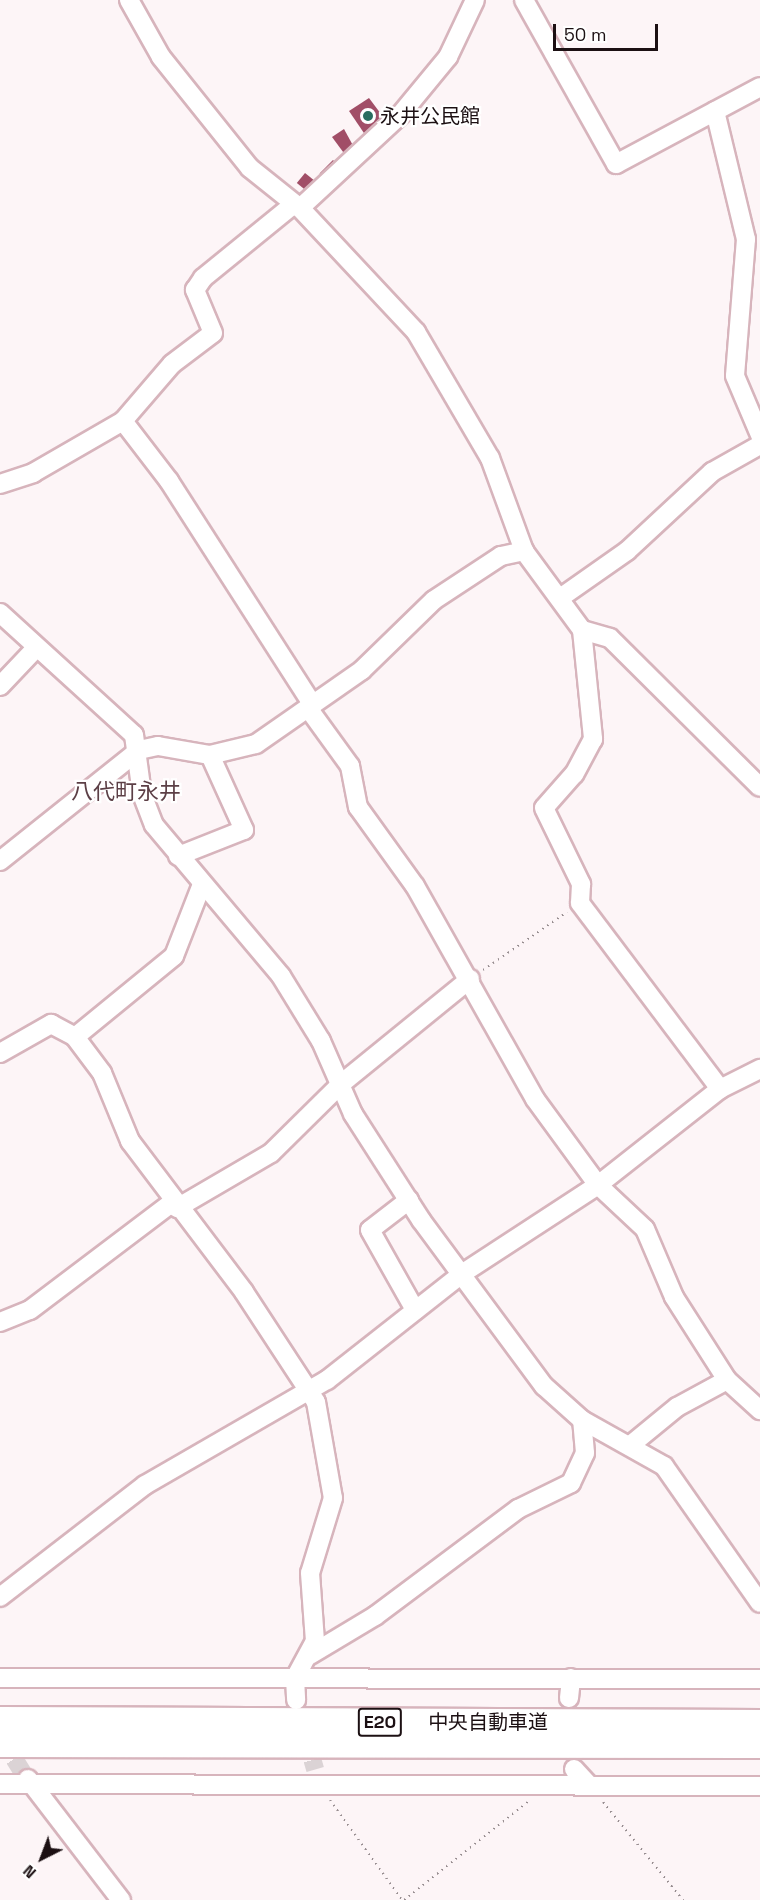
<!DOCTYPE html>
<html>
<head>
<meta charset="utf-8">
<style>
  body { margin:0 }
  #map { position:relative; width:760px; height:1900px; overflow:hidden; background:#fdf5f7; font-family:"Space Grotesk","Noto Sans JP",sans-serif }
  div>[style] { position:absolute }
  .building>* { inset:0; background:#a14e67; transform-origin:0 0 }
  .minor-tunnel>* { height:18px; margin-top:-9px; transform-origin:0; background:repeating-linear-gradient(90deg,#dbd3d5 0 18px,transparent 0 27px) }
  .path>* { height:2px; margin-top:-1px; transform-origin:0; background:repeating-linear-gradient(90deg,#978d90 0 1.5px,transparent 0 6px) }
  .roads { filter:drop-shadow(2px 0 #d7b4bc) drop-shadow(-2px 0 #d7b4bc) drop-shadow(0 2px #d7b4bc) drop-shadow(0 -2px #d7b4bc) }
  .minor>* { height:18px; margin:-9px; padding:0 9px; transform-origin:9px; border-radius:9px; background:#fff }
  .highway>* { height:27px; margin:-13.5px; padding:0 13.5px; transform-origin:13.5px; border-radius:13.5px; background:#fff }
  .dots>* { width:16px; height:16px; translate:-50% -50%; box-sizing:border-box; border:3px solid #fff; border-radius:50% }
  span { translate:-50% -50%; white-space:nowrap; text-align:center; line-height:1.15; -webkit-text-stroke:4.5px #fff; paint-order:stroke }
  .shield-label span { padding:2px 4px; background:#fff; border:2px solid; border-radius:4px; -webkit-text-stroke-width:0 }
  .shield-label { font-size:18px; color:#1c1013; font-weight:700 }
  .poi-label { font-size:20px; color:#1c1013 }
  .left { translate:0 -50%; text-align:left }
  .street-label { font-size:20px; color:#1c1013 }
  .quarter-label { font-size:22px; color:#5c3f46 }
  .north { position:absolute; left:12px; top:1828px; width:60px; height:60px; -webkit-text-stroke:4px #fff; paint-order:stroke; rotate:222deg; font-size:16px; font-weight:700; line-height:24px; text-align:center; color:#1c1013 }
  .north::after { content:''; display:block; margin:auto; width:21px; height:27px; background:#1c1013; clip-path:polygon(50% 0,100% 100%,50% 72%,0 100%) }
  .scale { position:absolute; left:553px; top:24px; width:105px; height:27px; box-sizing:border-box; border:3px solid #1c1013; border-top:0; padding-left:8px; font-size:18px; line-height:21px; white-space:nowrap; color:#1c1013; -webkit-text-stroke:4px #fff; paint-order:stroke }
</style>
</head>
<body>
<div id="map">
  <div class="building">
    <i style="clip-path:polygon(369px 98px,387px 122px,368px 139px,349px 111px)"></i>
    <i style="clip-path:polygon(344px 129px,356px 151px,349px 160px,332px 137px)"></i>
    <i style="left:333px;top:160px;width:11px;height:19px;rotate:45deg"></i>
    <i style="left:305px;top:173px;width:22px;height:13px;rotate:39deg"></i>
  </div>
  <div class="minor-tunnel">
    <i style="left:305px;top:1734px;width:37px;rotate:74deg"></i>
    <i style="left:0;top:1736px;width:44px;rotate:58.1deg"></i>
  </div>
  <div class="path">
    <i style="left:483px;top:970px;width:102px;rotate:-34.6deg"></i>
    <i style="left:330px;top:1800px;width:123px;rotate:54.2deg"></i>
    <i style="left:603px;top:1802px;width:127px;rotate:50.8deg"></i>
    <i style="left:404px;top:1900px;width:159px;rotate:-38.4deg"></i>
  </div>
  <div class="roads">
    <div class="minor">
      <i style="left:129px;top:0;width:65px;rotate:60.7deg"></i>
      <i style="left:161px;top:57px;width:142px;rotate:51.3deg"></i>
      <i style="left:250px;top:168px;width:64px;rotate:38.7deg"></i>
      <i style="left:300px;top:208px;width:170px;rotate:46.9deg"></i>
      <i style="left:416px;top:332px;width:146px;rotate:59.6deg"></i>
      <i style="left:490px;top:458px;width:99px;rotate:69.9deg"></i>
      <i style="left:524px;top:551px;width:98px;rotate:53.7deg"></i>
      <i style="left:582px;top:630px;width:110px;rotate:84.2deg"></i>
      <i style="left:593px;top:739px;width:40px;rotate:118deg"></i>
      <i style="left:574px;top:774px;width:45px;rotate:131.4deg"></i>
      <i style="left:544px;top:808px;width:85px;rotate:64deg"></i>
      <i style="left:581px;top:884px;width:19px;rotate:93deg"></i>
      <i style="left:580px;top:903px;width:233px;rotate:53deg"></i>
      <i style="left:524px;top:0;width:188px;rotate:60.7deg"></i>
      <i style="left:616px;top:164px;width:163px;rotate:-28.1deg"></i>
      <i style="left:715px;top:111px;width:132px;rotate:76.4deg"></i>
      <i style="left:746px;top:239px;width:137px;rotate:94.6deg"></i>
      <i style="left:735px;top:376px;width:64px;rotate:67deg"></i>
      <i style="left:300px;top:208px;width:138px;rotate:-42.9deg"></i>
      <i style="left:401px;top:114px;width:74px;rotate:-50.5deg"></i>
      <i style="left:448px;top:57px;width:63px;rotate:-64.7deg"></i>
      <i style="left:123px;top:421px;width:76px;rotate:52.5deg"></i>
      <i style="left:169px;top:481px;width:266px;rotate:57.3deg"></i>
      <i style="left:0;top:484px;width:35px;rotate:-18deg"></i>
      <i style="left:33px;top:473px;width:104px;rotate:-30deg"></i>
      <i style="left:123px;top:421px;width:75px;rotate:-49.3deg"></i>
      <i style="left:172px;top:364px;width:51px;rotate:-37.1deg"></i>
      <i style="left:213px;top:333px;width:47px;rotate:-112.7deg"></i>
      <i style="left:195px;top:290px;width:14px;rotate:-56deg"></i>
      <i style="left:203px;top:278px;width:117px;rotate:-39.1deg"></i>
      <i style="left:560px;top:598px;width:82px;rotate:-35deg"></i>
      <i style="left:627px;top:551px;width:116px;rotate:-42.9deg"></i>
      <i style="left:712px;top:472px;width:55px;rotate:-29.4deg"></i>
      <i style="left:0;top:613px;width:181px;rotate:42.3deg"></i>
      <i style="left:134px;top:735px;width:60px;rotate:82.3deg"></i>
      <i style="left:142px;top:794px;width:33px;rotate:69deg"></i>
      <i style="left:154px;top:825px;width:197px;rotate:49.9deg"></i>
      <i style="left:281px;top:976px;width:76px;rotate:58.4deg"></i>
      <i style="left:321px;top:1041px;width:80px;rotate:66.3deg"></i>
      <i style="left:353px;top:1114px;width:126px;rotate:57.3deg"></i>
      <i style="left:421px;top:1220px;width:207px;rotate:53.5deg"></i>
      <i style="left:544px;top:1386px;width:51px;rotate:41.8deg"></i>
      <i style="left:582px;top:1420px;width:94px;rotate:29.3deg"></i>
      <i style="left:664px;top:1466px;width:167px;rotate:55deg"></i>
      <i style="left:582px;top:630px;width:29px;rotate:16deg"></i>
      <i style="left:610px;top:638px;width:211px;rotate:44.8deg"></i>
      <i style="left:0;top:686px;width:52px;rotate:-46.5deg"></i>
      <i style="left:308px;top:708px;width:72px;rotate:54.1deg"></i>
      <i style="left:350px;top:766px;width:42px;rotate:79deg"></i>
      <i style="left:358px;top:807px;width:97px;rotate:54.2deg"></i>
      <i style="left:415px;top:886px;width:244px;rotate:60.6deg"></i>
      <i style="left:535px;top:1099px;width:107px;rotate:53.8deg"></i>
      <i style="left:598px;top:1185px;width:64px;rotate:43.1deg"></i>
      <i style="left:645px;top:1229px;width:74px;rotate:66.9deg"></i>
      <i style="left:674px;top:1297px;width:98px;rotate:57.4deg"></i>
      <i style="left:727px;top:1380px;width:57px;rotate:151.6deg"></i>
      <i style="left:677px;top:1407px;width:58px;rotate:140.6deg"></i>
      <i style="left:178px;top:856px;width:71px;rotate:-21.5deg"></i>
      <i style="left:244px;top:830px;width:82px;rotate:-114.4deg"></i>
      <i style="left:0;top:861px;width:178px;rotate:-38.6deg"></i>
      <i style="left:139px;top:750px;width:19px;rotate:-12deg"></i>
      <i style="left:158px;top:746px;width:53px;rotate:9.8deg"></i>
      <i style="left:210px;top:755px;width:47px;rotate:-13.4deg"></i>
      <i style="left:256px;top:744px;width:129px;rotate:-34.9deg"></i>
      <i style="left:362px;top:670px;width:100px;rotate:-44.2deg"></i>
      <i style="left:434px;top:600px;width:80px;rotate:-33.3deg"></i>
      <i style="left:501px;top:556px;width:24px;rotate:-12deg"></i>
      <i style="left:75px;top:1037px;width:128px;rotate:-39.3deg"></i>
      <i style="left:174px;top:956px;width:77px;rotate:-68.7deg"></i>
      <i style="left:0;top:1053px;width:59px;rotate:-29.6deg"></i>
      <i style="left:51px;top:1024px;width:27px;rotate:28deg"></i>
      <i style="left:75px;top:1037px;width:45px;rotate:53.1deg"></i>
      <i style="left:102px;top:1073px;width:74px;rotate:67.6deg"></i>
      <i style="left:130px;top:1141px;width:189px;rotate:52.9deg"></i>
      <i style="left:244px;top:1292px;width:131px;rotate:56.8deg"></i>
      <i style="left:316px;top:1402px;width:97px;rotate:80deg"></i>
      <i style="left:333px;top:1498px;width:78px;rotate:107deg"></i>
      <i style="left:310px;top:1573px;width:68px;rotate:85.8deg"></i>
      <i style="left:315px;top:1641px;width:42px;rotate:118.4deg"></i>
      <i style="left:295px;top:1678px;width:22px;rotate:87deg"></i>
      <i style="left:409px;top:1200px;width:49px;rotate:142.4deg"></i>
      <i style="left:370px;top:1230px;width:92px;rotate:60.6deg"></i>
      <i style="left:177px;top:1208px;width:109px;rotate:-30.3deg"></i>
      <i style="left:271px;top:1153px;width:100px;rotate:-44.6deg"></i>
      <i style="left:342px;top:1083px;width:165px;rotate:-39.1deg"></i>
      <i style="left:0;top:1322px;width:32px;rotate:-22deg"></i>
      <i style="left:30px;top:1310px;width:179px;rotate:-37.1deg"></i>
      <i style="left:727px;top:1380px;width:45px;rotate:42.3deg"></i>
      <i style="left:0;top:1597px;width:183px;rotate:-37.7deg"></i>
      <i style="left:145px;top:1485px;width:210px;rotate:-30deg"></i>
      <i style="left:327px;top:1380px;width:173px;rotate:-38.2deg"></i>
      <i style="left:463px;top:1273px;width:161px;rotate:-33.1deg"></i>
      <i style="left:598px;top:1185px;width:155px;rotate:-38.2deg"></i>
      <i style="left:720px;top:1089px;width:45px;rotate:-26.6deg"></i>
      <i style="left:310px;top:1655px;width:76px;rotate:-31deg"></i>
      <i style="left:375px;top:1616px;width:179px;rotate:-36.8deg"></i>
      <i style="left:518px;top:1509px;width:59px;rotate:-26.1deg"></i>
      <i style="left:571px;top:1483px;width:33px;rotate:-65deg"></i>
      <i style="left:585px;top:1453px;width:33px;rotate:-95deg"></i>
      <i style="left:0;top:1678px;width:760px;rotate:0.08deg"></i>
      <i style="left:569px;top:1698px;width:20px;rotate:-84deg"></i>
      <i style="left:574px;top:1769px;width:23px;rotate:47deg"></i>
      <i style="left:28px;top:1779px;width:153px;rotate:52.5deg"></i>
      <i style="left:0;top:1784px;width:760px;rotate:0.15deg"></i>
    </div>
    <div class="highway">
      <i style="left:0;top:1720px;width:760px;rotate:0.23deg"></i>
      <i style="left:0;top:1743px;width:760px;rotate:0.08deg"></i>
    </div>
  </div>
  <div class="dots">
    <i style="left:368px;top:116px;background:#2a6d5f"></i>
  </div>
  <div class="shield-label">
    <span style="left:380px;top:1722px">E20</span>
  </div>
  <div class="poi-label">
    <span class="left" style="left:380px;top:116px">永井公民館</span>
  </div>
  <div class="street-label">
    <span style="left:488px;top:1722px">中央自動車道</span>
  </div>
  <div class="quarter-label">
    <span style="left:126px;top:792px">八代町永井</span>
  </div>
  <div class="north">N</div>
  <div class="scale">50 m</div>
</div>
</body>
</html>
